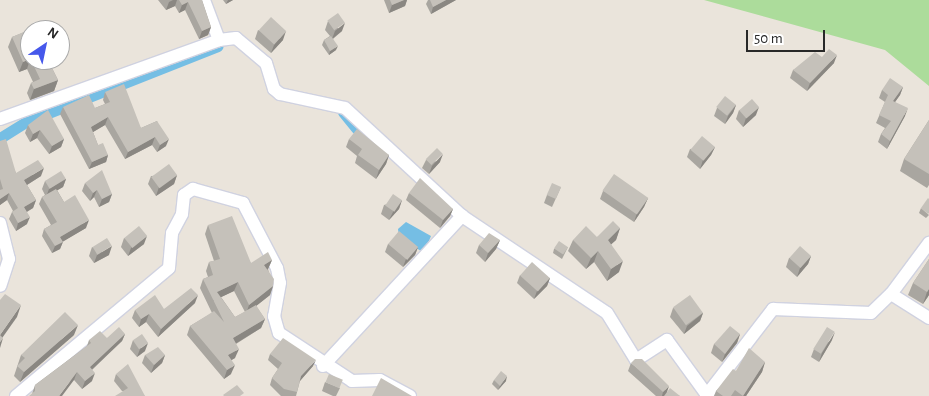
<!DOCTYPE html>
<html>
<head>
<meta charset="utf-8">
<style>
  body { margin:0 }
  #map { position:relative; width:929px; height:396px; overflow:hidden; background:#eae4db; font-family:"Alegreya Sans",sans-serif }
  div>[style] { position:absolute }
  .green>* { inset:0; background:#acdc9b }
  .water>* { inset:0; background:#75bee4 }
  .canal>* { height:11px; margin:-5.5px; padding:0 5.5px; transform-origin:5.5px; border-radius:5.5px; background:#75bee4 }
  .roads { filter:drop-shadow(1px 0 #d0d2e0) drop-shadow(-1px 0 #d0d2e0) drop-shadow(0 1px #d0d2e0) drop-shadow(0 -1px #d0d2e0) }
  .minor>* { height:12px; margin:-6px; padding:0 6px; transform-origin:6px; border-radius:6px; background:#fff }
  .wall>* { inset:0; background:#a9a6a0 }
  .shaded-wall>* { inset:0; background:#8a8782 }
  .building>* { inset:0; background:#c5c1ba; transform-origin:0 0 }
  span { translate:-50% -50%; white-space:nowrap; text-align:center; line-height:1.15; -webkit-text-stroke:4px #fff; paint-order:stroke }
  .north { position:absolute; left:20px; top:20px; width:50px; height:50px; box-sizing:border-box; background:#fff; border:1px solid #a9a9a9; border-radius:50%; rotate:34deg; font-size:14px; font-weight:700; line-height:20px; text-align:center; color:#282828 }
  .north::after { content:''; display:block; margin:auto; width:18px; height:22px; background:#4658eb; clip-path:polygon(50% 0,100% 100%,50% 72%,0 100%) }
  .scale { position:absolute; left:746px; top:30px; width:79px; height:22px; box-sizing:border-box; border:2px solid #282828; border-top:0; padding-left:6px; font-size:15px; line-height:18px; white-space:nowrap; color:#282828; -webkit-text-stroke:4px #fff; paint-order:stroke }
</style>
</head>
<body>
<div id="map">
  <div class="green">
    <i style="clip-path:polygon(704px 0,929px 0,929px 86px,885px 50px)"></i>
  </div>
  <div class="water">
    <i style="clip-path:polygon(406px 222px,431px 236px,424px 253px,399px 237px,398px 229px)"></i>
  </div>
  <div class="canal">
    <i style="left:343px;top:112px;width:21px;rotate:51deg"></i>
    <i style="left:0;top:138px;width:31px;rotate:-32deg"></i>
    <i style="left:26px;top:122px;width:206px;rotate:-21.6deg"></i>
  </div>
  <div class="roads">
    <div class="minor">
      <i style="left:219px;top:40px;width:17px;rotate:-7deg"></i>
      <i style="left:236px;top:38px;width:39px;rotate:40deg"></i>
      <i style="left:266px;top:63px;width:27px;rotate:73deg"></i>
      <i style="left:274px;top:89px;width:8px;rotate:40deg"></i>
      <i style="left:280px;top:94px;width:66px;rotate:12.2deg"></i>
      <i style="left:345px;top:108px;width:159px;rotate:42.7deg"></i>
      <i style="left:462px;top:216px;width:174px;rotate:33.8deg"></i>
      <i style="left:607px;top:313px;width:55px;rotate:58.3deg"></i>
      <i style="left:636px;top:360px;width:37px;rotate:-33deg"></i>
      <i style="left:667px;top:340px;width:68px;rotate:54deg"></i>
      <i style="left:0;top:119px;width:233px;rotate:-19.8deg"></i>
      <i style="left:219px;top:40px;width:43px;rotate:-110.6deg"></i>
      <i style="left:0;top:223px;width:37px;rotate:76deg"></i>
      <i style="left:9px;top:259px;width:28px;rotate:108deg"></i>
      <i style="left:891px;top:294px;width:64px;rotate:-53.3deg"></i>
      <i style="left:323px;top:366px;width:205px;rotate:-47.2deg"></i>
      <i style="left:16px;top:396px;width:199px;rotate:-39.9deg"></i>
      <i style="left:169px;top:268px;width:35px;rotate:-85deg"></i>
      <i style="left:172px;top:233px;width:21px;rotate:-62deg"></i>
      <i style="left:182px;top:214px;width:19px;rotate:-84deg"></i>
      <i style="left:184px;top:195px;width:11px;rotate:-34deg"></i>
      <i style="left:193px;top:189px;width:52px;rotate:15.6deg"></i>
      <i style="left:243px;top:203px;width:73px;rotate:62.4deg"></i>
      <i style="left:277px;top:268px;width:15px;rotate:79deg"></i>
      <i style="left:280px;top:283px;width:34px;rotate:100deg"></i>
      <i style="left:274px;top:316px;width:18px;rotate:74deg"></i>
      <i style="left:279px;top:333px;width:87px;rotate:33.3deg"></i>
      <i style="left:352px;top:381px;width:28px;rotate:-2deg"></i>
      <i style="left:380px;top:380px;width:34px;rotate:28deg"></i>
      <i style="left:706px;top:396px;width:110px;rotate:-52.4deg"></i>
      <i style="left:773px;top:309px;width:98px;rotate:2.3deg"></i>
      <i style="left:871px;top:313px;width:28px;rotate:-44deg"></i>
      <i style="left:891px;top:294px;width:45px;rotate:32.3deg"></i>
    </div>
  </div>
  <div class="wall">
    <i style="clip-path:polygon(158px 0,202px 0,211px 27px,208px 35px,199px 39px,185px 10px,179px 13px,175px 6px,166px 10px)"></i>
    <i style="clip-path:polygon(223px 0,233px 0,226px 4px)"></i>
    <i style="clip-path:polygon(384px 0,407px 0,405px 6px,389px 13px)"></i>
    <i style="clip-path:polygon(428px 0,456px 0,431px 14px,426px 4px)"></i>
    <i style="clip-path:polygon(328px 21px,342px 31px,333px 39px,336px 50px,329px 55px,322px 45px,324px 40px,330px 36px,325px 30px)"></i>
    <i style="clip-path:polygon(30px 30px,30px 60px,48px 60px,58px 80px,54px 91px,30px 100px,27px 93px,31px 83px,33px 82px,27px 69px,19px 72px,8px 47px,12px 37px)"></i>
    <i style="clip-path:polygon(258px 30px,283px 40px,271px 53px,255px 39px)"></i>
    <i style="clip-path:polygon(822px 57px,834px 63px,807px 91px,790px 78px,793px 70px)"></i>
    <i style="clip-path:polygon(903px 87px,900px 95px,895px 102px,905px 116px,887px 149px,878px 142px,881px 134px,885px 128px,876px 123px,885px 102px,879px 98px,882px 90px)"></i>
    <i style="clip-path:polygon(105px 92px,141px 128px,157px 121px,166px 146px,157px 152px,152px 145px,125px 159px,105px 125px,93px 132px,98px 145px,108px 155px,106px 162px,89px 169px,60px 114px,63px 107px,95px 108px,105px 104px,103px 100px)"></i>
    <i style="clip-path:polygon(736px 105px,733px 113px,725px 124px,714px 116px,717px 108px)"></i>
    <i style="clip-path:polygon(739px 110px,756px 115px,743px 127px,736px 119px)"></i>
    <i style="clip-path:polygon(929px 120px,929px 185px,927px 188px,900px 171px,904px 159px)"></i>
    <i style="clip-path:polygon(28px 125px,64px 139px,61px 147px,49px 154px,37px 138px,30px 142px,25px 133px)"></i>
    <i style="clip-path:polygon(349px 139px,389px 155px,386px 164px,376px 179px,355px 163px,357px 156px,346px 147px)"></i>
    <i style="clip-path:polygon(0 141px,16px 173px,41px 176px,27px 185px,36px 200px,33px 208px,27px 212px,27px 224px,16px 231px,9px 219px,12px 212px,13px 211px,7px 200px,0 205px)"></i>
    <i style="clip-path:polygon(715px 147px,711px 155px,700px 169px,687px 157px,690px 149px)"></i>
    <i style="clip-path:polygon(426px 160px,440px 162px,429px 174px,422px 168px)"></i>
    <i style="clip-path:polygon(177px 175px,174px 184px,156px 196px,148px 184px,151px 176px)"></i>
    <i style="clip-path:polygon(66px 179px,63px 187px,57px 190px,64px 202px,86px 228px,63px 241px,60px 249px,52px 253px,42px 236px,44px 229px,51px 225px,39px 204px,42px 197px,45px 195px,42px 189px,45px 181px)"></i>
    <i style="clip-path:polygon(85px 183px,112px 194px,109px 202px,99px 207px,94px 197px,90px 201px,82px 191px)"></i>
    <i style="clip-path:polygon(561px 187px,552px 207px,544px 203px,547px 195px)"></i>
    <i style="clip-path:polygon(603px 191px,648px 198px,644px 207px,634px 222px,600px 199px)"></i>
    <i style="clip-path:polygon(409px 193px,453px 209px,450px 216px,440px 228px,406px 200px)"></i>
    <i style="clip-path:polygon(402px 200px,399px 209px,389px 220px,381px 214px,384px 205px)"></i>
    <i style="clip-path:polygon(921px 208px,929px 215px,926px 218px,919px 213px)"></i>
    <i style="clip-path:polygon(evenodd,208px 225px,251px 263px,272px 260px,268px 269px,273px 286px,270px 295px,256px 306px,265px 319px,261px 328px,236px 344px,235px 358px,231px 360px,231px 374px,224px 379px,187px 335px,190px 326px,212px 313px,200px 288px,203px 279px,208px 277px,206px 271px,209px 262px,214px 261px,205px 234px,208px 225px,234px 291px,245px 312px,235px 317px,221px 297px,234px 291px)"></i>
    <i style="clip-path:polygon(620px 228px,616px 240px,611px 244px,619px 272px,607px 281px,594px 262px,586px 269px,568px 251px,573px 240px,597px 237px)"></i>
    <i style="clip-path:polygon(124px 238px,144px 244px,128px 256px,121px 247px)"></i>
    <i style="clip-path:polygon(500px 240px,496px 249px,485px 262px,476px 253px,479px 245px)"></i>
    <i style="clip-path:polygon(388px 244px,418px 247px,415px 255px,403px 267px,385px 252px)"></i>
    <i style="clip-path:polygon(92px 247px,109px 255px,94px 263px,89px 256px)"></i>
    <i style="clip-path:polygon(568px 247px,562px 259px,553px 253px,554px 249px)"></i>
    <i style="clip-path:polygon(811px 256px,808px 264px,797px 277px,786px 267px,789px 258px)"></i>
    <i style="clip-path:polygon(929px 259px,929px 295px,923px 304px,908px 295px,913px 283px)"></i>
    <i style="clip-path:polygon(520px 275px,550px 278px,547px 286px,534px 299px,517px 283px)"></i>
    <i style="clip-path:polygon(195px 303px,158px 337px,146px 322px,139px 327px,132px 318px,135px 310px,164px 309px)"></i>
    <i style="clip-path:polygon(673px 308px,703px 313px,700px 321px,684px 334px,670px 317px)"></i>
    <i style="clip-path:polygon(125px 334px,122px 341px,92px 370px,92px 381px,82px 389px,74px 380px,32px 394px,35px 385px,87px 346px,89px 340px,107px 338px)"></i>
    <i style="clip-path:polygon(740px 334px,737px 343px,722px 362px,711px 353px,714px 344px)"></i>
    <i style="clip-path:polygon(74px 335px,20px 382px,14px 376px,21px 355px)"></i>
    <i style="clip-path:polygon(133px 340px,145px 351px,137px 357px,130px 349px)"></i>
    <i style="clip-path:polygon(832px 340px,819px 362px,811px 357px,814px 349px)"></i>
    <i style="clip-path:polygon(270px 354px,313px 366px,300px 381px,296px 396px,281px 396px,270px 385px,272px 378px,278px 369px,268px 360px)"></i>
    <i style="clip-path:polygon(145px 355px,165px 355px,162px 363px,151px 373px,142px 363px)"></i>
    <i style="clip-path:polygon(765px 362px,762px 372px,746px 396px,714px 396px,716px 391px,736px 371px)"></i>
    <i style="clip-path:polygon(631px 363px,667px 392px,680px 396px,656px 396px,628px 371px)"></i>
    <i style="clip-path:polygon(116px 374px,145px 396px,122px 391px,114px 381px)"></i>
    <i style="clip-path:polygon(494px 380px,506px 381px,498px 390px,492px 384px)"></i>
    <i style="clip-path:polygon(325px 382px,340px 388px,336px 396px,333px 396px,322px 391px)"></i>
  </div>
  <div class="shaded-wall">
    <i style="clip-path:polygon(173px 0,177px 0,175px 6px,166px 10px,169px 2px)"></i>
    <i style="clip-path:polygon(228px 0,233px 0,226px 4px)"></i>
    <i style="clip-path:polygon(404px 0,407px 0,405px 6px,389px 13px,392px 5px)"></i>
    <i style="clip-path:polygon(446px 0,456px 0,431px 14px,433px 7px)"></i>
    <i style="clip-path:polygon(188px 2px,185px 10px,179px 13px,182px 5px)"></i>
    <i style="clip-path:polygon(345px 23px,342px 31px,332px 39px,335px 31px)"></i>
    <i style="clip-path:polygon(211px 27px,208px 35px,199px 39px,202px 31px)"></i>
    <i style="clip-path:polygon(286px 31px,283px 40px,271px 53px,274px 45px)"></i>
    <i style="clip-path:polygon(338px 46px,336px 50px,329px 55px,330px 51px)"></i>
    <i style="clip-path:polygon(837px 55px,834px 63px,807px 91px,810px 83px)"></i>
    <i style="clip-path:polygon(30px 59px,27px 69px,19px 72px,23px 62px)"></i>
    <i style="clip-path:polygon(58px 80px,54px 91px,30px 100px,34px 89px)"></i>
    <i style="clip-path:polygon(903px 87px,900px 95px,890px 109px,893px 101px)"></i>
    <i style="clip-path:polygon(736px 105px,733px 113px,725px 124px,728px 116px)"></i>
    <i style="clip-path:polygon(759px 107px,756px 115px,743px 127px,746px 118px)"></i>
    <i style="clip-path:polygon(908px 108px,905px 116px,887px 149px,890px 141px)"></i>
    <i style="clip-path:polygon(108px 117px,105px 125px,88px 135px,91px 127px)"></i>
    <i style="clip-path:polygon(40px 130px,37px 138px,30px 142px,33px 134px)"></i>
    <i style="clip-path:polygon(155px 137px,152px 145px,125px 159px,128px 152px)"></i>
    <i style="clip-path:polygon(64px 139px,61px 147px,49px 154px,52px 146px)"></i>
    <i style="clip-path:polygon(169px 139px,166px 146px,157px 152px,160px 145px)"></i>
    <i style="clip-path:polygon(715px 147px,711px 155px,700px 169px,703px 160px)"></i>
    <i style="clip-path:polygon(443px 154px,440px 162px,429px 174px,432px 166px)"></i>
    <i style="clip-path:polygon(108px 155px,106px 162px,89px 169px,92px 162px)"></i>
    <i style="clip-path:polygon(389px 155px,386px 164px,376px 179px,379px 170px)"></i>
    <i style="clip-path:polygon(44px 168px,41px 176px,22px 188px,24px 180px)"></i>
    <i style="clip-path:polygon(177px 175px,174px 184px,156px 196px,159px 187px)"></i>
    <i style="clip-path:polygon(66px 179px,63px 187px,46px 197px,49px 189px)"></i>
    <i style="clip-path:polygon(97px 190px,94px 197px,90px 201px,93px 193px)"></i>
    <i style="clip-path:polygon(9px 193px,7px 200px,0 205px,0 199px)"></i>
    <i style="clip-path:polygon(112px 194px,109px 202px,99px 207px,102px 199px)"></i>
    <i style="clip-path:polygon(648px 198px,644px 207px,634px 222px,637px 213px)"></i>
    <i style="clip-path:polygon(36px 200px,33px 208px,21px 215px,24px 207px)"></i>
    <i style="clip-path:polygon(402px 200px,399px 209px,389px 220px,393px 212px)"></i>
    <i style="clip-path:polygon(453px 209px,450px 216px,440px 228px,443px 220px)"></i>
    <i style="clip-path:polygon(30px 217px,27px 224px,16px 231px,18px 223px)"></i>
    <i style="clip-path:polygon(89px 220px,86px 228px,59px 244px,63px 242px,60px 249px,52px 253px,55px 246px,60px 237px)"></i>
    <i style="clip-path:polygon(620px 228px,616px 240px,604px 251px,608px 240px)"></i>
    <i style="clip-path:polygon(147px 236px,144px 244px,128px 256px,131px 248px)"></i>
    <i style="clip-path:polygon(500px 240px,496px 249px,485px 262px,488px 253px)"></i>
    <i style="clip-path:polygon(112px 246px,109px 255px,94px 263px,97px 255px)"></i>
    <i style="clip-path:polygon(418px 247px,415px 255px,403px 267px,406px 259px)"></i>
    <i style="clip-path:polygon(598px 251px,594px 262px,586px 269px,591px 258px)"></i>
    <i style="clip-path:polygon(811px 256px,808px 264px,797px 277px,800px 268px)"></i>
    <i style="clip-path:polygon(272px 260px,268px 269px,261px 274px,264px 265px)"></i>
    <i style="clip-path:polygon(623px 261px,619px 272px,607px 281px,611px 269px)"></i>
    <i style="clip-path:polygon(550px 278px,547px 286px,534px 299px,537px 291px)"></i>
    <i style="clip-path:polygon(238px 282px,234px 291px,213px 301px,217px 292px)"></i>
    <i style="clip-path:polygon(273px 286px,270px 295px,246px 314px,249px 305px)"></i>
    <i style="clip-path:polygon(929px 289px,929px 295px,923px 304px,927px 292px)"></i>
    <i style="clip-path:polygon(198px 295px,195px 303px,158px 337px,161px 329px)"></i>
    <i style="clip-path:polygon(21px 305px,17px 317px,0 341px,0 335px)"></i>
    <i style="clip-path:polygon(703px 313px,700px 321px,684px 334px,687px 326px)"></i>
    <i style="clip-path:polygon(149px 314px,146px 322px,139px 327px,141px 319px)"></i>
    <i style="clip-path:polygon(265px 319px,261px 328px,230px 347px,233px 338px)"></i>
    <i style="clip-path:polygon(78px 325px,74px 335px,20px 382px,24px 372px)"></i>
    <i style="clip-path:polygon(835px 332px,832px 340px,819px 362px,822px 353px)"></i>
    <i style="clip-path:polygon(125px 334px,122px 341px,87px 374px,90px 367px)"></i>
    <i style="clip-path:polygon(740px 334px,737px 343px,722px 362px,725px 354px)"></i>
    <i style="clip-path:polygon(3px 338px,0 348px,0 342px)"></i>
    <i style="clip-path:polygon(148px 343px,145px 351px,137px 357px,140px 349px)"></i>
    <i style="clip-path:polygon(239px 349px,235px 358px,225px 364px,228px 355px)"></i>
    <i style="clip-path:polygon(165px 355px,162px 363px,151px 373px,154px 365px)"></i>
    <i style="clip-path:polygon(316px 360px,313px 366px,299px 382px,301px 376px)"></i>
    <i style="clip-path:polygon(765px 362px,762px 372px,746px 396px,743px 396px)"></i>
    <i style="clip-path:polygon(235px 365px,231px 374px,224px 379px,227px 370px)"></i>
    <i style="clip-path:polygon(77px 372px,74px 380px,62px 396px,59px 396px)"></i>
    <i style="clip-path:polygon(95px 373px,92px 381px,82px 389px,85px 381px)"></i>
    <i style="clip-path:polygon(507px 376px,506px 381px,498px 390px,500px 386px)"></i>
    <i style="clip-path:polygon(669px 386px,666px 395px,665px 396px,662px 396px,663px 392px)"></i>
  </div>
  <div class="building">
    <i style="clip-path:polygon(179px 0,202px 0,211px 27px,202px 31px,188px 2px,182px 5px)"></i>
    <i style="clip-path:polygon(390px 0,404px 0,392px 5px)"></i>
    <i style="clip-path:polygon(430px 0,446px 0,433px 7px)"></i>
    <i style="left:338px;top:13px;width:12px;height:13px;rotate:55deg"></i>
    <i style="left:271px;top:17px;width:21px;height:18px;rotate:43deg"></i>
    <i style="clip-path:polygon(33px 28px,34px 30px,30px 30px,30px 59px,23px 62px,12px 37px)"></i>
    <i style="clip-path:polygon(331px 36px,338px 46px,330px 51px,324px 40px)"></i>
    <i style="clip-path:polygon(829px 49px,837px 55px,810px 83px,793px 70px,815px 52px,822px 57px)"></i>
    <i style="clip-path:polygon(31px 60px,48px 60px,58px 80px,34px 89px,31px 83px,40px 79px)"></i>
    <i style="clip-path:polygon(890px 78px,903px 87px,893px 101px,908px 108px,890px 141px,881px 134px,891px 121px,879px 115px,888px 95px,882px 90px)"></i>
    <i style="clip-path:polygon(124px 84px,141px 128px,157px 121px,169px 139px,160px 145px,155px 137px,128px 152px,108px 117px,91px 127px,98px 145px,103px 143px,108px 155px,92px 162px,63px 107px,89px 95px,95px 108px,110px 102px,105px 92px)"></i>
    <i style="left:725px;top:96px;width:14px;height:14px;rotate:39deg"></i>
    <i style="left:752px;top:99px;width:11px;height:17px;rotate:49deg"></i>
    <i style="clip-path:polygon(48px 110px,64px 139px,52px 146px,40px 130px,33px 134px,28px 125px)"></i>
    <i style="clip-path:polygon(929px 120px,929px 174px,904px 159px)"></i>
    <i style="clip-path:polygon(357px 129px,389px 155px,379px 170px,358px 155px,362px 149px,349px 139px)"></i>
    <i style="left:702px;top:136px;width:17px;height:18px;rotate:40deg"></i>
    <i style="clip-path:polygon(6px 139px,16px 173px,38px 160px,44px 168px,24px 180px,36px 200px,24px 207px,30px 217px,18px 223px,12px 212px,18px 208px,9px 193px,0 199px,0 190px,3px 189px,0 179px,0 141px)"></i>
    <i style="left:437px;top:148px;width:8px;height:16px;rotate:45deg"></i>
    <i style="left:169px;top:164px;width:14px;height:22px;rotate:54deg"></i>
    <i style="clip-path:polygon(102px 170px,112px 194px,102px 199px,97px 190px,93px 193px,85px 183px)"></i>
    <i style="left:61px;top:171px;width:9px;height:19px;rotate:58deg"></i>
    <i style="left:614px;top:174px;width:42px;height:20px;rotate:35deg"></i>
    <i style="clip-path:polygon(420px 178px,453px 209px,443px 220px,409px 193px)"></i>
    <i style="left:552px;top:183px;width:10px;height:13px;rotate:24deg"></i>
    <i style="clip-path:polygon(56px 189px,64px 202px,75px 195px,89px 220px,60px 237px,63px 242px,55px 246px,44px 229px,57px 222px,42px 197px)"></i>
    <i style="left:393px;top:194px;width:11px;height:14px;rotate:34deg"></i>
    <i style="clip-path:polygon(928px 198px,929px 199px,929px 213px,928px 214px,921px 208px)"></i>
    <i style="clip-path:polygon(232px 216px,251px 263px,268px 252px,272px 260px,264px 265px,274px 279px,273px 286px,249px 305px,238px 282px,217px 292px,235px 317px,256px 305px,265px 319px,233px 338px,239px 349px,228px 355px,235px 365px,227px 370px,190px 326px,214px 311px,224px 322px,203px 279px,213px 275px,209px 262px,220px 259px,208px 225px)"></i>
    <i style="clip-path:polygon(613px 221px,620px 228px,608px 240px,623px 261px,611px 269px,598px 251px,591px 258px,573px 240px,586px 226px,597px 237px)"></i>
    <i style="left:139px;top:226px;width:13px;height:19px;rotate:51deg"></i>
    <i style="left:399px;top:231px;width:25px;height:17px;rotate:40deg"></i>
    <i style="clip-path:polygon(489px 233px,500px 240px,488px 253px,479px 245px)"></i>
    <i style="left:107px;top:238px;width:9px;height:17px;rotate:58deg"></i>
    <i style="left:559px;top:241px;width:11px;height:9px;rotate:34deg"></i>
    <i style="left:800px;top:246px;width:15px;height:16px;rotate:42deg"></i>
    <i style="clip-path:polygon(929px 259px,929px 289px,927px 292px,913px 283px)"></i>
    <i style="left:532px;top:262px;width:24px;height:18px;rotate:42deg"></i>
    <i style="clip-path:polygon(191px 288px,198px 295px,161px 329px,149px 314px,141px 319px,135px 310px,155px 295px,164px 309px)"></i>
    <i style="clip-path:polygon(5px 294px,21px 305px,0 335px,0 300px)"></i>
    <i style="left:690px;top:295px;width:22px;height:21px;rotate:54deg"></i>
    <i style="clip-path:polygon(65px 312px,78px 325px,24px 372px,17px 366px,25px 358px,21px 355px)"></i>
    <i style="clip-path:polygon(730px 326px,740px 334px,725px 354px,714px 344px)"></i>
    <i style="clip-path:polygon(119px 327px,125px 334px,90px 367px,95px 373px,85px 381px,77px 372px,59px 396px,29px 396px,35px 391px,35px 385px,91px 343px,89px 340px,100px 331px,107px 338px)"></i>
    <i style="left:827px;top:327px;width:9px;height:26px;rotate:32deg"></i>
    <i style="left:142px;top:334px;width:11px;height:11px;rotate:56deg"></i>
    <i style="clip-path:polygon(0 335px,3px 338px,0 342px)"></i>
    <i style="clip-path:polygon(283px 338px,316px 360px,301px 376px,297px 392px,284px 389px,272px 378px,282px 363px,270px 354px)"></i>
    <i style="clip-path:polygon(158px 347px,165px 355px,154px 365px,145px 355px)"></i>
    <i style="clip-path:polygon(749px 348px,765px 362px,743px 396px,735px 390px,731px 396px,723px 396px,716px 391px,733px 369px,736px 371px)"></i>
    <i style="clip-path:polygon(635px 359px,642px 359px,669px 386px,663px 392px,631px 363px)"></i>
    <i style="clip-path:polygon(128px 364px,145px 396px,115px 396px,128px 388px,116px 374px)"></i>
    <i style="clip-path:polygon(501px 371px,507px 376px,500px 386px,494px 380px)"></i>
    <i style="left:329px;top:374px;width:15px;height:9px;rotate:23deg"></i>
    <i style="clip-path:polygon(381px 378px,412px 396px,372px 396px)"></i>
    <i style="clip-path:polygon(237px 385px,244px 393px,240px 396px,224px 396px,223px 395px)"></i>
    <i style="clip-path:polygon(670px 388px,680px 396px,664px 396px)"></i>
  </div>
  <div class="north">N</div>
  <div class="scale">50 m</div>
</div>
</body>
</html>
